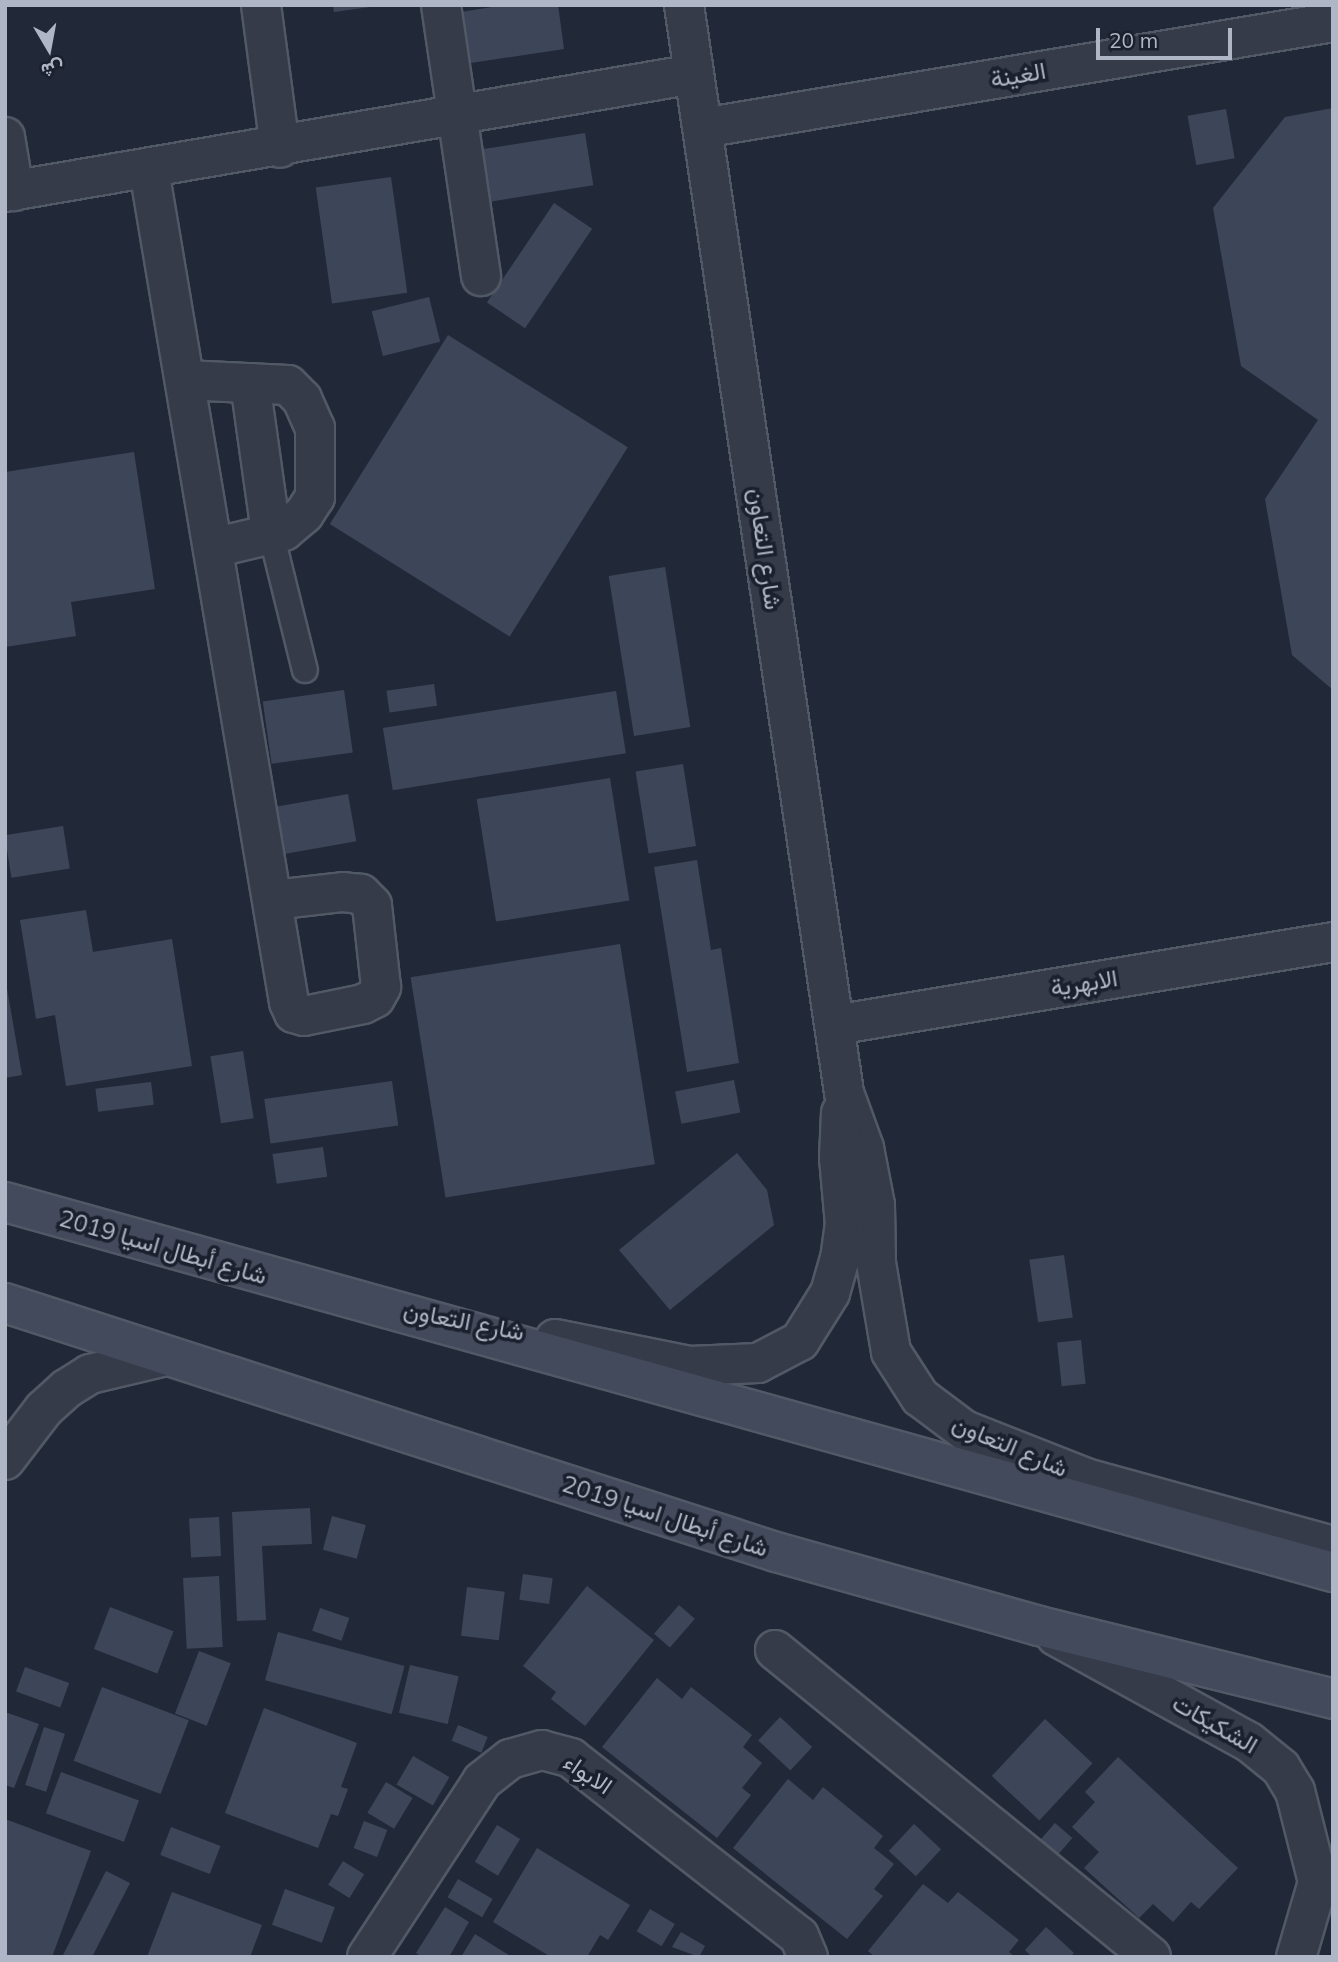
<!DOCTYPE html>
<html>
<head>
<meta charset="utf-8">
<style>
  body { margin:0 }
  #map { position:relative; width:1338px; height:1962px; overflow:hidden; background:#212938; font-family:Mulish,Vazirmatn,sans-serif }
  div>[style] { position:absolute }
  .building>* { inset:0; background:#3d4658; transform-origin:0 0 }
  .roads { filter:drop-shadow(2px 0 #525966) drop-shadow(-2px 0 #525966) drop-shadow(0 2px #525966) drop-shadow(0 -2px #525966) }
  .lane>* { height:24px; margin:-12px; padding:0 12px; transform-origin:12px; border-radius:12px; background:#353b49 }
  .street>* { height:38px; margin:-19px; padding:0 19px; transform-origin:19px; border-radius:19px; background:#353b49 }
  .secondary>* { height:38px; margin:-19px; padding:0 19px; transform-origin:19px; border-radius:19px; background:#434a5b }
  span { translate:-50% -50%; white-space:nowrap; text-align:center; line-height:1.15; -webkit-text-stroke:7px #1a202d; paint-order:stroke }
  .street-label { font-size:24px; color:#afb6c5 }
  .frame { position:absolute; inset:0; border:7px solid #afb6c5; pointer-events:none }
  .north { position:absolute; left:14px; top:14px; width:70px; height:70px; -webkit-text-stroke:5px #1a202d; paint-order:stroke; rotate:170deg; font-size:19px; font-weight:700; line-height:28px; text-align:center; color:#afb6c5 }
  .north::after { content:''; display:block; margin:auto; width:24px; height:32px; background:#afb6c5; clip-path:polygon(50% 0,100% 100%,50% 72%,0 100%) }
  .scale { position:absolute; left:1096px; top:28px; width:136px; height:32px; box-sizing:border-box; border:4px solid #afb6c5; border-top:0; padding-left:9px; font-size:21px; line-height:24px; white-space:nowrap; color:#afb6c5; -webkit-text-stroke:5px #1a202d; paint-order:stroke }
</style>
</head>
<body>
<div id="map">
  <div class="building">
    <i style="clip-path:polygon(333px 5px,370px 5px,370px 7px,334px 12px)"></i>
    <i style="clip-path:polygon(504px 5px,558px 5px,564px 49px,464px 64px,455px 13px)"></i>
    <i style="clip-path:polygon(1333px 108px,1333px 690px,1292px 655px,1265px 499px,1318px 420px,1241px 366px,1213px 208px,1285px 117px)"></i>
    <i style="left:1226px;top:109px;width:50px;height:39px;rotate:80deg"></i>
    <i style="left:585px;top:133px;width:53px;height:103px;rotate:81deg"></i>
    <i style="left:391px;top:177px;width:117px;height:76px;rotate:82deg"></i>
    <i style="left:554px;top:203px;width:46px;height:120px;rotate:34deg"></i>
    <i style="left:429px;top:297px;width:46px;height:59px;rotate:76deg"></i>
    <i style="left:448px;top:335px;width:212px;height:223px;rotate:32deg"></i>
    <i style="clip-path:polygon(134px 452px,155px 589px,71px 602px,76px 636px,5px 647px,5px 472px)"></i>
    <i style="left:665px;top:567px;width:162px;height:57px;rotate:81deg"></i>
    <i style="left:434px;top:684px;width:22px;height:48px;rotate:82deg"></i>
    <i style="left:344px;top:690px;width:63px;height:82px;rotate:82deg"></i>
    <i style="left:616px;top:691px;width:63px;height:236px;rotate:81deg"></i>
    <i style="left:683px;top:764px;width:83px;height:48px;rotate:81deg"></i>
    <i style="left:610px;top:778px;width:124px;height:135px;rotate:81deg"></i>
    <i style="left:348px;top:794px;width:48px;height:79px;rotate:80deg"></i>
    <i style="left:63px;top:826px;width:43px;height:59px;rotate:81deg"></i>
    <i style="clip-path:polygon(697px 860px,711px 950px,721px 948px,739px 1063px,687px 1072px,654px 867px)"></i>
    <i style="clip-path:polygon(86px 910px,93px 952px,172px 939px,192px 1066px,66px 1086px,55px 1015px,36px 1019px,20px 920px)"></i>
    <i style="left:620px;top:944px;width:223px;height:212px;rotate:81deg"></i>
    <i style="clip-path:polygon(5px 977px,22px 1075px,5px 1078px)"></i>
    <i style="left:243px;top:1051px;width:68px;height:33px;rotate:81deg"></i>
    <i style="left:734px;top:1080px;width:33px;height:60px;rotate:79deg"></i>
    <i style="left:392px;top:1081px;width:45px;height:129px;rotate:82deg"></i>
    <i style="left:151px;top:1082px;width:23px;height:56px;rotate:83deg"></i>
    <i style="left:323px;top:1147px;width:30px;height:51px;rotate:82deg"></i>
    <i style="clip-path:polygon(737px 1153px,767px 1190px,774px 1225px,670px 1310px,619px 1250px)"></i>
    <i style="left:1064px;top:1255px;width:63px;height:35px;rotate:82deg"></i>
    <i style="left:1081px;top:1340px;width:44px;height:24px;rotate:84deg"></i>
    <i style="clip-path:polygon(310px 1508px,312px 1544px,262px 1546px,266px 1620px,237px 1621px,232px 1512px)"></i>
    <i style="left:332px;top:1516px;width:35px;height:35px;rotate:15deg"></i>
    <i style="left:219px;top:1517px;width:39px;height:30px;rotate:87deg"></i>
    <i style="left:523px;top:1574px;width:30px;height:26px;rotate:8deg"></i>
    <i style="left:219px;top:1576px;width:71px;height:36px;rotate:87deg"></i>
    <i style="clip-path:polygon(587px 1586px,654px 1640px,585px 1726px,551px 1699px,556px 1692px,523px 1666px)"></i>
    <i style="left:467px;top:1587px;width:38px;height:49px;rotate:7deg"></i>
    <i style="left:679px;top:1605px;width:21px;height:38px;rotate:41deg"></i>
    <i style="left:110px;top:1607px;width:68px;height:45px;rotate:21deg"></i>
    <i style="left:320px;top:1608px;width:31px;height:24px;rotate:19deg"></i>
    <i style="left:278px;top:1632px;width:131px;height:50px;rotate:15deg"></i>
    <i style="left:199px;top:1651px;width:34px;height:67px;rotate:21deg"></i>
    <i style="left:410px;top:1665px;width:50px;height:49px;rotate:13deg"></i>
    <i style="left:25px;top:1667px;width:47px;height:26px;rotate:20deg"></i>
    <i style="clip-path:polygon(657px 1678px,682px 1699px,691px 1687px,752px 1735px,743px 1747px,762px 1763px,742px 1788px,751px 1795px,717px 1838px,602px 1747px)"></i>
    <i style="left:102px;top:1687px;width:93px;height:79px;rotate:21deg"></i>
    <i style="clip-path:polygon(264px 1708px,357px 1743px,341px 1787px,348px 1789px,338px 1816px,331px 1814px,318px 1848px,225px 1813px)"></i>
    <i style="clip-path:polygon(5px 1712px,39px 1724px,14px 1788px,5px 1785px)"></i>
    <i style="left:780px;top:1717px;width:44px;height:32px;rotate:43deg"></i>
    <i style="left:1045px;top:1719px;width:65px;height:78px;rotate:43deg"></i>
    <i style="left:458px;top:1725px;width:32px;height:17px;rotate:22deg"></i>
    <i style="left:44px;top:1727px;width:22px;height:61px;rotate:18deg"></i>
    <i style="left:413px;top:1756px;width:42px;height:33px;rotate:30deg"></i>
    <i style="clip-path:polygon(1118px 1757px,1238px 1868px,1199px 1909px,1191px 1902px,1173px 1922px,1153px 1904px,1139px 1918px,1084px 1868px,1099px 1852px,1072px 1827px,1095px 1802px,1085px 1792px)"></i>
    <i style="left:61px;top:1772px;width:83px;height:44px;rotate:20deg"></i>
    <i style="clip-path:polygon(788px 1779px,813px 1800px,823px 1787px,883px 1836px,874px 1848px,894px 1864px,874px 1889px,883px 1896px,847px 1939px,733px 1848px)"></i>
    <i style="left:386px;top:1782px;width:31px;height:36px;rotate:31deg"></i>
    <i style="clip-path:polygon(5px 1819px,91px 1851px,52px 1957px,5px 1957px)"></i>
    <i style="left:364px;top:1821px;width:25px;height:29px;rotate:21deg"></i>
    <i style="left:1055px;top:1823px;width:23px;height:30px;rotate:41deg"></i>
    <i style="left:914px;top:1824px;width:37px;height:37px;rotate:43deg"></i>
    <i style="left:497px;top:1825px;width:27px;height:43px;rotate:31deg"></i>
    <i style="left:171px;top:1827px;width:53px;height:30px;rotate:21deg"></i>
    <i style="clip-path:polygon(537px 1848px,630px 1905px,608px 1940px,600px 1935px,587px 1957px,551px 1957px,493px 1922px)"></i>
    <i style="left:343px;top:1861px;width:25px;height:28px;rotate:32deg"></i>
    <i style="clip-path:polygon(106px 1871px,130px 1883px,92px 1957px,62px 1957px)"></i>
    <i style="left:458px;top:1879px;width:40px;height:21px;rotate:30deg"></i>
    <i style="clip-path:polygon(923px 1884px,948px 1903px,958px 1892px,1019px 1940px,1009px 1952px,1015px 1957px,875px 1957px,868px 1951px)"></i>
    <i style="left:285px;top:1889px;width:53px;height:38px;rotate:20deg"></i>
    <i style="clip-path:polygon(172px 1892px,262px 1925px,250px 1957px,147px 1957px)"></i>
    <i style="clip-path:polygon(445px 1907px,469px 1922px,449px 1957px,422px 1957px,416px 1953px)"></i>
    <i style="left:650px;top:1909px;width:29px;height:26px;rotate:31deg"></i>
    <i style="clip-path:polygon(1046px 1927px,1074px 1953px,1070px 1957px,1032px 1957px,1025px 1950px)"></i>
    <i style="clip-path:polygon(681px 1932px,705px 1946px,699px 1957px,672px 1947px)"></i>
    <i style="clip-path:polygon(475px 1934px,512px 1957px,461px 1957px)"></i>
  </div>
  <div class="roads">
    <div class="lane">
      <i style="left:271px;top:533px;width:141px;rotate:76.1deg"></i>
    </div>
    <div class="street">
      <i style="left:261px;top:5px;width:144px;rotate:82.4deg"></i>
      <i style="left:441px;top:5px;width:274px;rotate:81.6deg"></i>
      <i style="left:684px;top:5px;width:1100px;rotate:81.63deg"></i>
      <i style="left:844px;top:1093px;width:59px;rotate:70deg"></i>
      <i style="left:864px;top:1148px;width:58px;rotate:79.1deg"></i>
      <i style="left:875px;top:1205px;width:58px;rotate:89deg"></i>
      <i style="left:876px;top:1263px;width:90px;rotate:80.4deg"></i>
      <i style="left:891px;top:1352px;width:54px;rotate:57.2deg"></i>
      <i style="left:920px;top:1397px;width:55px;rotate:36.9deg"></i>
      <i style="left:964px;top:1430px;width:131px;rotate:21.5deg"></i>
      <i style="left:1086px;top:1478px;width:256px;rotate:15.4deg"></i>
      <i style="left:703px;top:128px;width:639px;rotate:-9.55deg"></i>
      <i style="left:5px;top:137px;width:55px;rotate:80.5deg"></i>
      <i style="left:149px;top:170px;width:844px;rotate:80.45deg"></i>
      <i style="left:289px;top:1002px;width:12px;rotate:66deg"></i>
      <i style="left:294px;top:1013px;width:10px;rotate:17deg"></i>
      <i style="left:304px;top:1016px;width:60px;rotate:-11.5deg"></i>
      <i style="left:363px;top:1004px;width:13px;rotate:-27deg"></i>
      <i style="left:375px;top:998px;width:13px;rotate:-61deg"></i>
      <i style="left:381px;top:987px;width:82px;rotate:-96.3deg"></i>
      <i style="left:372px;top:905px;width:16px;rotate:-135deg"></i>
      <i style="left:361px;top:894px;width:18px;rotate:-174deg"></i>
      <i style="left:343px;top:892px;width:69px;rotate:173.4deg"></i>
      <i style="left:5px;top:192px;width:699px;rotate:-9.72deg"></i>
      <i style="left:185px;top:380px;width:103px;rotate:2.8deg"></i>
      <i style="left:288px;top:385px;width:20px;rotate:45deg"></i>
      <i style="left:302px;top:399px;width:32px;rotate:66deg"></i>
      <i style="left:315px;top:428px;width:69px;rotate:90deg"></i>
      <i style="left:315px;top:497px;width:20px;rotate:123deg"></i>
      <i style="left:304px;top:514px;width:26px;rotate:140deg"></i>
      <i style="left:284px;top:531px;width:73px;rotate:166.5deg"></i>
      <i style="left:250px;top:383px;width:151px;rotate:82deg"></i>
      <i style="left:835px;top:1025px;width:505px;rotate:-9.46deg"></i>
      <i style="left:555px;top:1339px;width:138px;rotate:11.3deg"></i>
      <i style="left:690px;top:1366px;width:68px;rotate:-2.5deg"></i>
      <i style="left:758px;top:1363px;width:47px;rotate:-27.6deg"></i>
      <i style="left:800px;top:1341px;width:57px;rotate:-58deg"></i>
      <i style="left:830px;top:1293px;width:35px;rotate:-74deg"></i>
      <i style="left:840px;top:1259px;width:34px;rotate:-82deg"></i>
      <i style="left:845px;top:1225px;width:67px;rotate:-95.1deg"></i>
      <i style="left:839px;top:1158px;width:45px;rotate:-87.5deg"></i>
      <i style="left:5px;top:1460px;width:64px;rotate:-52.6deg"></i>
      <i style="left:44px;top:1409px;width:30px;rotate:-42deg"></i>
      <i style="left:66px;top:1389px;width:28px;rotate:-32deg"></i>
      <i style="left:90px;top:1374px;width:78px;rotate:-13.3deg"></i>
      <i style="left:1056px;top:1636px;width:220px;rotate:28.8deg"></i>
      <i style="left:1249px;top:1742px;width:41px;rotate:39.1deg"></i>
      <i style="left:1281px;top:1768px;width:27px;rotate:59deg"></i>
      <i style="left:1295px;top:1791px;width:94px;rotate:75.8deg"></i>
      <i style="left:1318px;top:1882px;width:78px;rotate:106.3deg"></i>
      <i style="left:775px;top:1650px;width:485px;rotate:39.2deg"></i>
      <i style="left:367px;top:1957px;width:210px;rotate:-56.8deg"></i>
      <i style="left:482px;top:1781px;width:36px;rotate:-38deg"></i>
      <i style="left:510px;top:1759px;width:33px;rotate:-16deg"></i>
      <i style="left:542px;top:1750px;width:30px;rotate:15deg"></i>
      <i style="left:571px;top:1758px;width:289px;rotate:38deg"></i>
      <i style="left:799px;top:1936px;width:23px;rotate:67deg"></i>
    </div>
    <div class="secondary">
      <i style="left:5px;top:1202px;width:1379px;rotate:15.57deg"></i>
      <i style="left:5px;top:1303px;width:810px;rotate:17.9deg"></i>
      <i style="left:776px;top:1552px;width:273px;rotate:15.7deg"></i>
      <i style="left:1039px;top:1626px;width:303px;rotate:13.9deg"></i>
    </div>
  </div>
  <div class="street-label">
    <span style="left:1018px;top:75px;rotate:-10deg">الغينة</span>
    <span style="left:765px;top:549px;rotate:82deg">شارع التعاون</span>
    <span style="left:1084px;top:983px;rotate:-9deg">الابهرية</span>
    <span style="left:163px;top:1247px;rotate:16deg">شارع أبطال اسيا 2019</span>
    <span style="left:464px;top:1321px;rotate:11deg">شارع التعاون</span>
    <span style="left:1010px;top:1446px;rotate:23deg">شارع التعاون</span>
    <span style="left:665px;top:1516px;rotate:18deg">شارع أبطال اسيا 2019</span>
    <span style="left:1215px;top:1724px;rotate:30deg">الشكيكات</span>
    <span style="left:588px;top:1774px;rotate:34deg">الابواء</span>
  </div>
  <div class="frame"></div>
  <div class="north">ش</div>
  <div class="scale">20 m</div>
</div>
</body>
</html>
